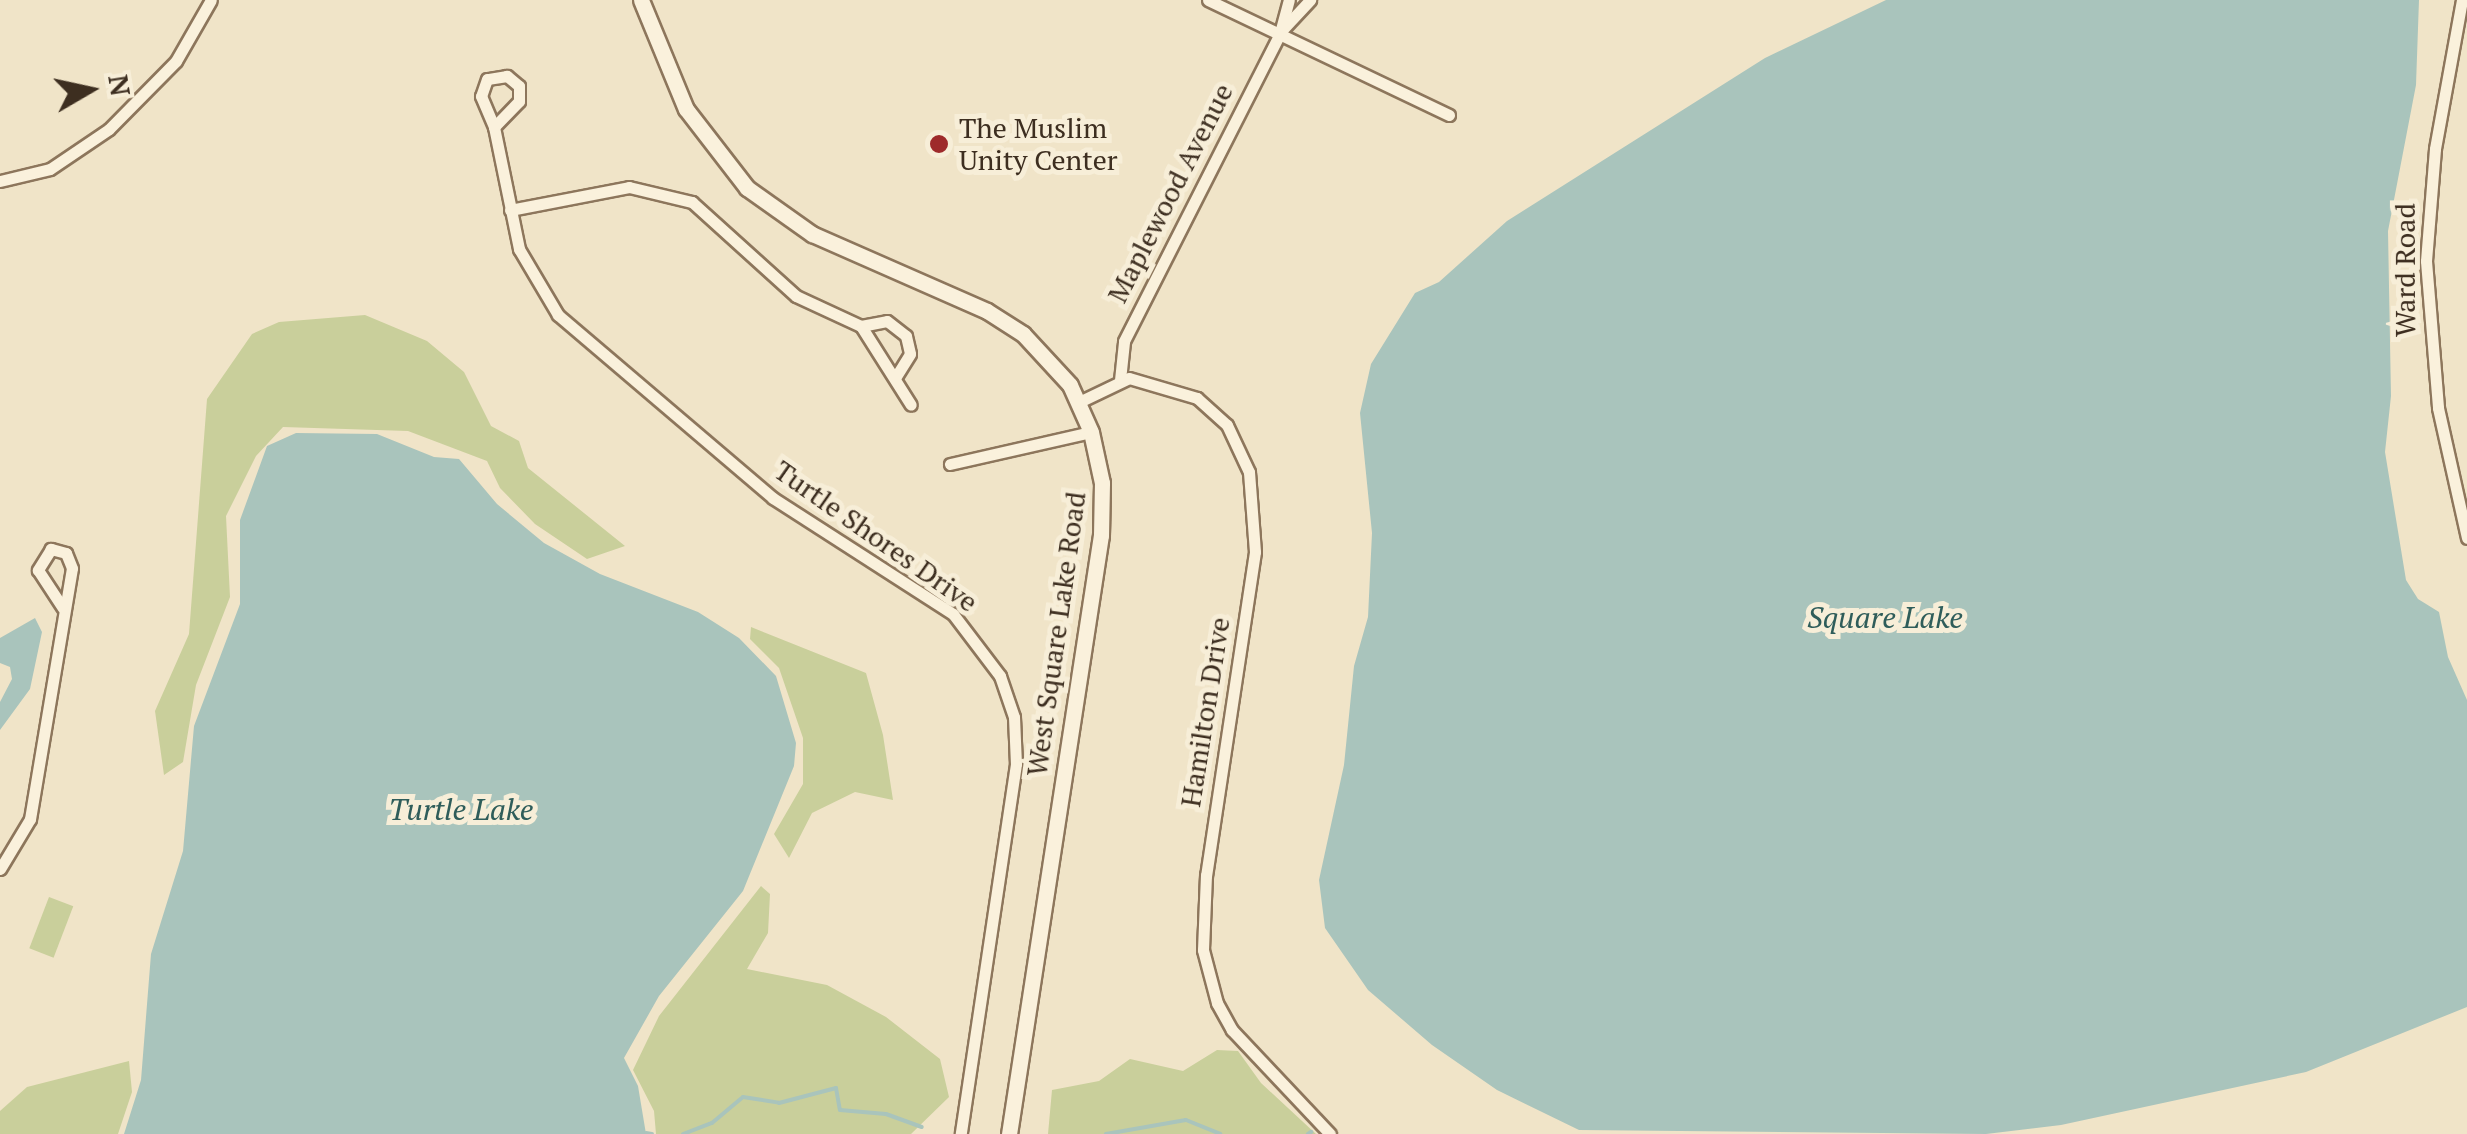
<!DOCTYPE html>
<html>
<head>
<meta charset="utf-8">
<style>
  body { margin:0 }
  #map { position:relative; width:2467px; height:1134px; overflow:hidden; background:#f0e4c8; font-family:"PT Serif",serif }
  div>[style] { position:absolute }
  .green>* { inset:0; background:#c9cf9b; transform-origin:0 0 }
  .water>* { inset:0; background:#a9c4bc }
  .stream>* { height:4px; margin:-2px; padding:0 2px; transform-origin:2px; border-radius:2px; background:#a9c4bc }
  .roads { filter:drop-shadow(2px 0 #8d765c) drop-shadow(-2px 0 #8d765c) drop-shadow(0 2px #8d765c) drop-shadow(0 -2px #8d765c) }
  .street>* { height:11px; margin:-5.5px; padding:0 5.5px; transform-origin:5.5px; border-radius:5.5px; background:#faf1dc }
  .secondary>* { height:15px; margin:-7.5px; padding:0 7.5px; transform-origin:7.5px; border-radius:7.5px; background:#faf1dc }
  .dots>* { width:28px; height:28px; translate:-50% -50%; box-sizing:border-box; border:5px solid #f7eed8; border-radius:50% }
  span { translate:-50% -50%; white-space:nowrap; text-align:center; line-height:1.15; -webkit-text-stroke:10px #f7eed8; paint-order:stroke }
  .poi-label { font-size:28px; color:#3d2e20 }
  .left { translate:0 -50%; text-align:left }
  .street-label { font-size:28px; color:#3d2e20 }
  .water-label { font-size:30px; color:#2f5d5a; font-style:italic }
  .north { position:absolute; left:40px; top:40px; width:100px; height:100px; -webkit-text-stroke:8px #f7eed8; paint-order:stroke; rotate:81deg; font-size:28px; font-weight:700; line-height:40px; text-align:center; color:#3d2e20 }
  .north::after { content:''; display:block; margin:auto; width:35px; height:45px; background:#3d2e20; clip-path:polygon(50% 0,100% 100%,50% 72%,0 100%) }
</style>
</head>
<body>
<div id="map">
  <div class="green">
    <i style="clip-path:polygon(365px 315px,427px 341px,464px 372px,491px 426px,519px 441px,528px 468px,625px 546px,587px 559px,535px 524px,500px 488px,487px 461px,408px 431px,283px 427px,256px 456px,226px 516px,230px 597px,196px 685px,183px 762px,164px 775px,155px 711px,189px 634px,207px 399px,252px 334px,279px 322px)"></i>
    <i style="clip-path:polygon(751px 627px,866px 673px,883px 735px,893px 800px,855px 792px,812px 813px,789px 858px,774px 834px,803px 784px,803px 738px,779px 668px,750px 639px)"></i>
    <i style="clip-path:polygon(761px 886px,770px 894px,768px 933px,747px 969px,827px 985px,886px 1017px,940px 1059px,949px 1097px,911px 1134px,656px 1134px,654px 1111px,633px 1070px,659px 1016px)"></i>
    <i style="left:49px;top:897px;width:26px;height:55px;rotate:21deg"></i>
    <i style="clip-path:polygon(1217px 1050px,1238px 1051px,1261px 1083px,1316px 1134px,1048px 1134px,1052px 1090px,1099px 1081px,1130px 1059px,1183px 1071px)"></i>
    <i style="clip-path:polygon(129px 1061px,132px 1092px,118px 1134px,0 1134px,0 1111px,27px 1087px)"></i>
  </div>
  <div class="water">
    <i style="clip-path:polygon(1886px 0,2419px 0,2416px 85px,2388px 231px,2391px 396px,2385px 452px,2406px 580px,2418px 599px,2439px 612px,2448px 657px,2467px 700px,2467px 1007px,2306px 1072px,2061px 1125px,1986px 1134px,1579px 1130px,1497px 1090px,1432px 1045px,1368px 990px,1325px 928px,1319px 880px,1344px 765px,1354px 666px,1368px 617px,1372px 533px,1360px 413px,1371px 364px,1415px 293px,1439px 282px,1507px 221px,1765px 58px)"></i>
    <i style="clip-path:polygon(296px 433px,377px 434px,434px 457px,459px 459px,497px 504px,544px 543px,600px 574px,698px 612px,739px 638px,776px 676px,796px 743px,794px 766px,743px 891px,659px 996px,624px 1058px,638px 1086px,646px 1134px,124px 1134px,141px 1080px,151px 954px,183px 851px,194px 726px,240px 604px,240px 520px,267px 446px)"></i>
    <i style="clip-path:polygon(35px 618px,42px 632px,30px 689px,0 730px,0 702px,12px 679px,10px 667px,0 663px,0 638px)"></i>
  </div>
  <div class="stream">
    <i style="left:646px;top:1133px;width:6px;rotate:9deg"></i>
    <i style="left:683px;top:1134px;width:31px;rotate:-21deg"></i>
    <i style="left:712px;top:1123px;width:40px;rotate:-40deg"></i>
    <i style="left:743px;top:1097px;width:36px;rotate:9deg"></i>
    <i style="left:779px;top:1103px;width:59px;rotate:-14.7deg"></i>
    <i style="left:836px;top:1088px;width:22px;rotate:80deg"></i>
    <i style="left:840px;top:1110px;width:46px;rotate:5deg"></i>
    <i style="left:886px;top:1114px;width:38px;rotate:20deg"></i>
    <i style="left:1106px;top:1134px;width:81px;rotate:-9.9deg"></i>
    <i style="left:1186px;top:1120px;width:37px;rotate:22deg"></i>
    <i style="left:1308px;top:1134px;width:4px;rotate:-34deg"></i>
  </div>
  <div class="roads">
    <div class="street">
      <i style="left:1208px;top:0;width:267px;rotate:25.5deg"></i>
      <i style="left:2462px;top:0;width:151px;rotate:100.3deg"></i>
      <i style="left:2435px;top:149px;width:112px;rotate:94.6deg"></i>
      <i style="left:2426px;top:261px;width:147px;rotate:85.3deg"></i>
      <i style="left:2438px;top:408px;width:133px;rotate:77.4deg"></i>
      <i style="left:1283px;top:29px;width:40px;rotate:-47deg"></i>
      <i style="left:494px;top:127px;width:36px;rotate:-46deg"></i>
      <i style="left:519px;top:101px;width:15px;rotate:-90deg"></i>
      <i style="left:519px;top:86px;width:16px;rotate:-140deg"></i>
      <i style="left:507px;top:76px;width:20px;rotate:171deg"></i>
      <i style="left:487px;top:79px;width:18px;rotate:109deg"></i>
      <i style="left:481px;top:96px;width:34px;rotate:67deg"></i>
      <i style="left:494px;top:127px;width:125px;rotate:78.4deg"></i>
      <i style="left:519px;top:249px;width:77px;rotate:59.4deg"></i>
      <i style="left:558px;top:315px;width:282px;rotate:40.4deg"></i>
      <i style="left:773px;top:498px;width:214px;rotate:32.8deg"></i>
      <i style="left:953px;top:614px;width:78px;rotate:52.8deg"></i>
      <i style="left:1000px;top:676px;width:43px;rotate:71.1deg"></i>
      <i style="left:1014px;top:717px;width:47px;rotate:87.6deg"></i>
      <i style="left:1016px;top:764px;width:374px;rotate:98.5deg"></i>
      <i style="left:0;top:181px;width:51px;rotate:-13.5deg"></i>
      <i style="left:50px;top:169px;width:71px;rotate:-34.1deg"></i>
      <i style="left:109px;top:129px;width:95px;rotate:-45.4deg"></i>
      <i style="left:176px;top:61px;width:70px;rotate:-60.2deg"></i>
      <i style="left:510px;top:210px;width:121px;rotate:-10.9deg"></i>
      <i style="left:629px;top:187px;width:65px;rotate:13.4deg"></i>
      <i style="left:692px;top:202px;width:140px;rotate:42.1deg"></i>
      <i style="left:796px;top:296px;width:72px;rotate:24.8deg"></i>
      <i style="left:861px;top:326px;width:93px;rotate:57.7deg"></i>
      <i style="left:861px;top:326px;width:26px;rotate:-11deg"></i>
      <i style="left:887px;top:321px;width:24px;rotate:38deg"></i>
      <i style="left:906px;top:336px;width:18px;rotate:77deg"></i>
      <i style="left:910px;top:354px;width:26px;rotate:122deg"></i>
      <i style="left:1120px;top:380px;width:39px;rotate:-84deg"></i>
      <i style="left:1124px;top:341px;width:345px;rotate:-63.1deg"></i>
      <i style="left:1280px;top:33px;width:34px;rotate:-75deg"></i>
      <i style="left:1079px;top:402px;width:55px;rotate:-25.6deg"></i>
      <i style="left:1129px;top:378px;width:71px;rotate:16.4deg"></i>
      <i style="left:1197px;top:398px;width:40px;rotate:42deg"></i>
      <i style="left:1227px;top:425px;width:52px;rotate:64.9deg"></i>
      <i style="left:1249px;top:472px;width:80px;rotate:85.7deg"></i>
      <i style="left:1255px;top:552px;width:327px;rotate:98.6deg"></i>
      <i style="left:1206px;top:875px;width:75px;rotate:92.3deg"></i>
      <i style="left:1203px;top:950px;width:55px;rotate:75.2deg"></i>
      <i style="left:1217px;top:1003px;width:31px;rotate:61deg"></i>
      <i style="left:1232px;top:1030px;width:143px;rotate:46.7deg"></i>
      <i style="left:950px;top:464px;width:145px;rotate:-12.8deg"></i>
      <i style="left:0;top:869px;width:58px;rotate:-59deg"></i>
      <i style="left:30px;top:819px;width:254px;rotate:-80.5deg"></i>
      <i style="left:72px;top:568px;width:16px;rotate:-112deg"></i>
      <i style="left:66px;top:553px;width:16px;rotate:-165deg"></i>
      <i style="left:51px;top:549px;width:25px;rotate:122deg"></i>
      <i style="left:38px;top:570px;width:45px;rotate:56.7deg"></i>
    </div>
    <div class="secondary">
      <i style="left:641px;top:0;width:118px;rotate:67.6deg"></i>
      <i style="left:686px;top:109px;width:100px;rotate:52.3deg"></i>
      <i style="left:747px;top:188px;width:80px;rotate:35.3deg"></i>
      <i style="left:812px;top:234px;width:191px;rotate:23.7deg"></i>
      <i style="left:987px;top:311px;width:43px;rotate:32.6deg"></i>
      <i style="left:1023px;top:334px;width:69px;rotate:47.3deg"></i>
      <i style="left:1070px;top:385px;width:51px;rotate:65.9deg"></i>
      <i style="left:1091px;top:432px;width:52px;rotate:77.8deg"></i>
      <i style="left:1102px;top:483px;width:52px;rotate:91.1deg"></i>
      <i style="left:1101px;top:535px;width:606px;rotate:98.73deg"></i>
    </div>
  </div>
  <div class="dots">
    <i style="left:939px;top:144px;background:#9e2a2b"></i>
  </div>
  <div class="poi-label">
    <span class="left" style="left:959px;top:144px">The Muslim<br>Unity Center</span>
  </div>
  <div class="street-label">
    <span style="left:1170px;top:193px;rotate:-63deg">Maplewood Avenue</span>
    <span style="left:2405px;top:270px;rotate:-90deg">Ward Road</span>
    <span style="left:876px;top:536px;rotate:35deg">Turtle Shores Drive</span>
    <span style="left:1056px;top:634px;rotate:-82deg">West Square Lake Road</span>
    <span style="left:1205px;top:712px;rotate:-81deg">Hamilton Drive</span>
  </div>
  <div class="water-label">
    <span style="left:1885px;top:617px">Square Lake</span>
    <span style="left:461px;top:809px">Turtle Lake</span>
  </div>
  <div class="north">N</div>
</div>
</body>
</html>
